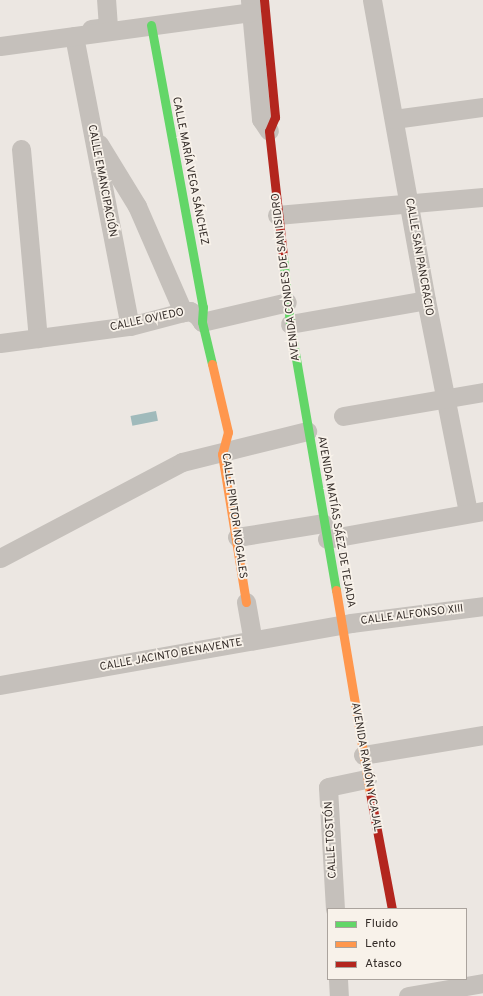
<!DOCTYPE html>
<html>
<head>
<meta charset="utf-8">
<style>
  body { margin:0 }
  #map { position:relative; width:483px; height:996px; overflow:hidden; background:#ece7e2; font-family:Overpass,sans-serif }
  div>[style] { position:absolute }
  .water>* { inset:0; background:#a0babb; transform-origin:0 0 }
  .street>* { height:19px; margin:-9.5px; padding:0 9.5px; transform-origin:9.5px; border-radius:9.5px; background:#c5c0bb }
  .fast>* { height:9px; margin:-4.5px; padding:0 4.5px; transform-origin:4.5px; border-radius:4.5px; background:#63d668 }
  .slow>* { height:9px; margin:-4.5px; padding:0 4.5px; transform-origin:4.5px; border-radius:4.5px; background:#ff974d }
  .jam>* { height:9px; margin:-4.5px; padding:0 4.5px; transform-origin:4.5px; border-radius:4.5px; background:#b3261e }
  span { translate:-50% -50%; white-space:nowrap; text-align:center; line-height:1.15; -webkit-text-stroke:3.5px #f8f2ea; paint-order:stroke }
  .street-label { font-size:11px; color:#352d29 }
  .legend { position:absolute; left:327px; top:908px; width:140px; height:72px; box-sizing:border-box; background:#f8f2ea; border:1px solid #aaa39d; margin:0; padding:5px 7px; list-style:none; font-size:12px; color:#352d29 }
  .legend li { display:flex; align-items:center; gap:8px; height:20px }
  .legend b { width:20px; border:1px solid #aaa39d }
</style>
</head>
<body>
<div id="map">
  <div class="water">
    <i style="left:156px;top:411px;width:10px;height:26px;rotate:79deg"></i>
  </div>
  <div class="street">
    <i style="left:250px;top:0;width:120px;rotate:84.7deg"></i>
    <i style="left:261px;top:119px;width:14px;rotate:56deg"></i>
    <i style="left:372px;top:0;width:305px;rotate:79.8deg"></i>
    <i style="left:426px;top:300px;width:217px;rotate:78.8deg"></i>
    <i style="left:91px;top:29px;width:17px;rotate:-7deg"></i>
    <i style="left:108px;top:27px;width:27px;rotate:-94deg"></i>
    <i style="left:74px;top:36px;width:295px;rotate:79.1deg"></i>
    <i style="left:0;top:46px;width:253px;rotate:-7.7deg"></i>
    <i style="left:394px;top:119px;width:90px;rotate:-7.7deg"></i>
    <i style="left:99px;top:144px;width:73px;rotate:58.5deg"></i>
    <i style="left:137px;top:206px;width:116px;rotate:66.5deg"></i>
    <i style="left:21px;top:149px;width:190px;rotate:84.9deg"></i>
    <i style="left:277px;top:215px;width:207px;rotate:-5deg"></i>
    <i style="left:290px;top:324px;width:138px;rotate:-10deg"></i>
    <i style="left:0;top:343px;width:131px;rotate:-7.5deg"></i>
    <i style="left:130px;top:326px;width:55px;rotate:-14.8deg"></i>
    <i style="left:183px;top:312px;width:7px;rotate:-8deg"></i>
    <i style="left:190px;top:311px;width:8px;rotate:30deg"></i>
    <i style="left:197px;top:315px;width:9px;rotate:54deg"></i>
    <i style="left:202px;top:322px;width:87px;rotate:-13.2deg"></i>
    <i style="left:343px;top:416px;width:142px;rotate:-9.7deg"></i>
    <i style="left:237px;top:537px;width:87px;rotate:-9.2deg"></i>
    <i style="left:327px;top:539px;width:158px;rotate:-10.2deg"></i>
    <i style="left:0;top:558px;width:206px;rotate:-27.8deg"></i>
    <i style="left:182px;top:462px;width:129px;rotate:-13.9deg"></i>
    <i style="left:246px;top:602px;width:39px;rotate:80deg"></i>
    <i style="left:0;top:685px;width:356px;rotate:-10deg"></i>
    <i style="left:351px;top:623px;width:133px;rotate:-7.3deg"></i>
    <i style="left:363px;top:755px;width:122px;rotate:-9.5deg"></i>
    <i style="left:335px;top:909px;width:122px;rotate:-93.3deg"></i>
    <i style="left:328px;top:787px;width:40px;rotate:-12deg"></i>
    <i style="left:338px;top:979px;width:17px;rotate:87deg"></i>
    <i style="left:408px;top:996px;width:76px;rotate:-9.8deg"></i>
  </div>
  <div class="fast">
    <i style="left:151px;top:25px;width:287px;rotate:79.6deg"></i>
    <i style="left:203px;top:307px;width:15px;rotate:94deg"></i>
    <i style="left:202px;top:322px;width:43px;rotate:76.6deg"></i>
    <i style="left:283px;top:256px;width:68px;rotate:84.1deg"></i>
    <i style="left:290px;top:324px;width:270px;rotate:80.2deg"></i>
  </div>
  <div class="slow">
    <i style="left:212px;top:364px;width:70px;rotate:76.8deg"></i>
    <i style="left:228px;top:432px;width:23px;rotate:105deg"></i>
    <i style="left:222px;top:454px;width:150px;rotate:80.8deg"></i>
    <i style="left:336px;top:590px;width:206px;rotate:80.5deg"></i>
  </div>
  <div class="jam">
    <i style="left:264px;top:0;width:118px;rotate:84.6deg"></i>
    <i style="left:275px;top:117px;width:15px;rotate:113deg"></i>
    <i style="left:269px;top:131px;width:126px;rotate:83.6deg"></i>
    <i style="left:370px;top:793px;width:118px;rotate:79.3deg"></i>
  </div>
  <div class="street-label">
    <span style="left:190px;top:171px;rotate:79deg">CALLE MARÍA VEGA SÁNCHEZ</span>
    <span style="left:102px;top:181px;rotate:79deg">CALLE EMANCIPACIÓN</span>
    <span style="left:419px;top:257px;rotate:80deg">CALLE SAN PANCRACIO</span>
    <span style="left:286px;top:277px;rotate:-97deg">AVENIDA CONDES DE SAN ISIDRO</span>
    <span style="left:147px;top:320px;rotate:-12deg">CALLE OVIEDO</span>
    <span style="left:234px;top:516px;rotate:82deg">CALLE PINTOR NOGALES</span>
    <span style="left:336px;top:522px;rotate:80deg">AVENIDA MATÍAS SÁEZ DE TEJADA</span>
    <span style="left:412px;top:615px;rotate:-7deg">CALLE ALFONSO XIII</span>
    <span style="left:171px;top:655px;rotate:-10deg">CALLE JACINTO BENAVENTE</span>
    <span style="left:366px;top:767px;rotate:80deg">AVENIDA RAMÓN Y CAJAL</span>
    <span style="left:331px;top:840px;rotate:-93deg">CALLE TOSTÓN</span>
  </div>
  <ul class="legend">
  <li><b style="height:5px;background:#63d668"></b>Fluido</li>
  <li><b style="height:5px;background:#ff974d"></b>Lento</li>
  <li><b style="height:5px;background:#b3261e"></b>Atasco</li>
  </ul>
</div>
</body>
</html>
